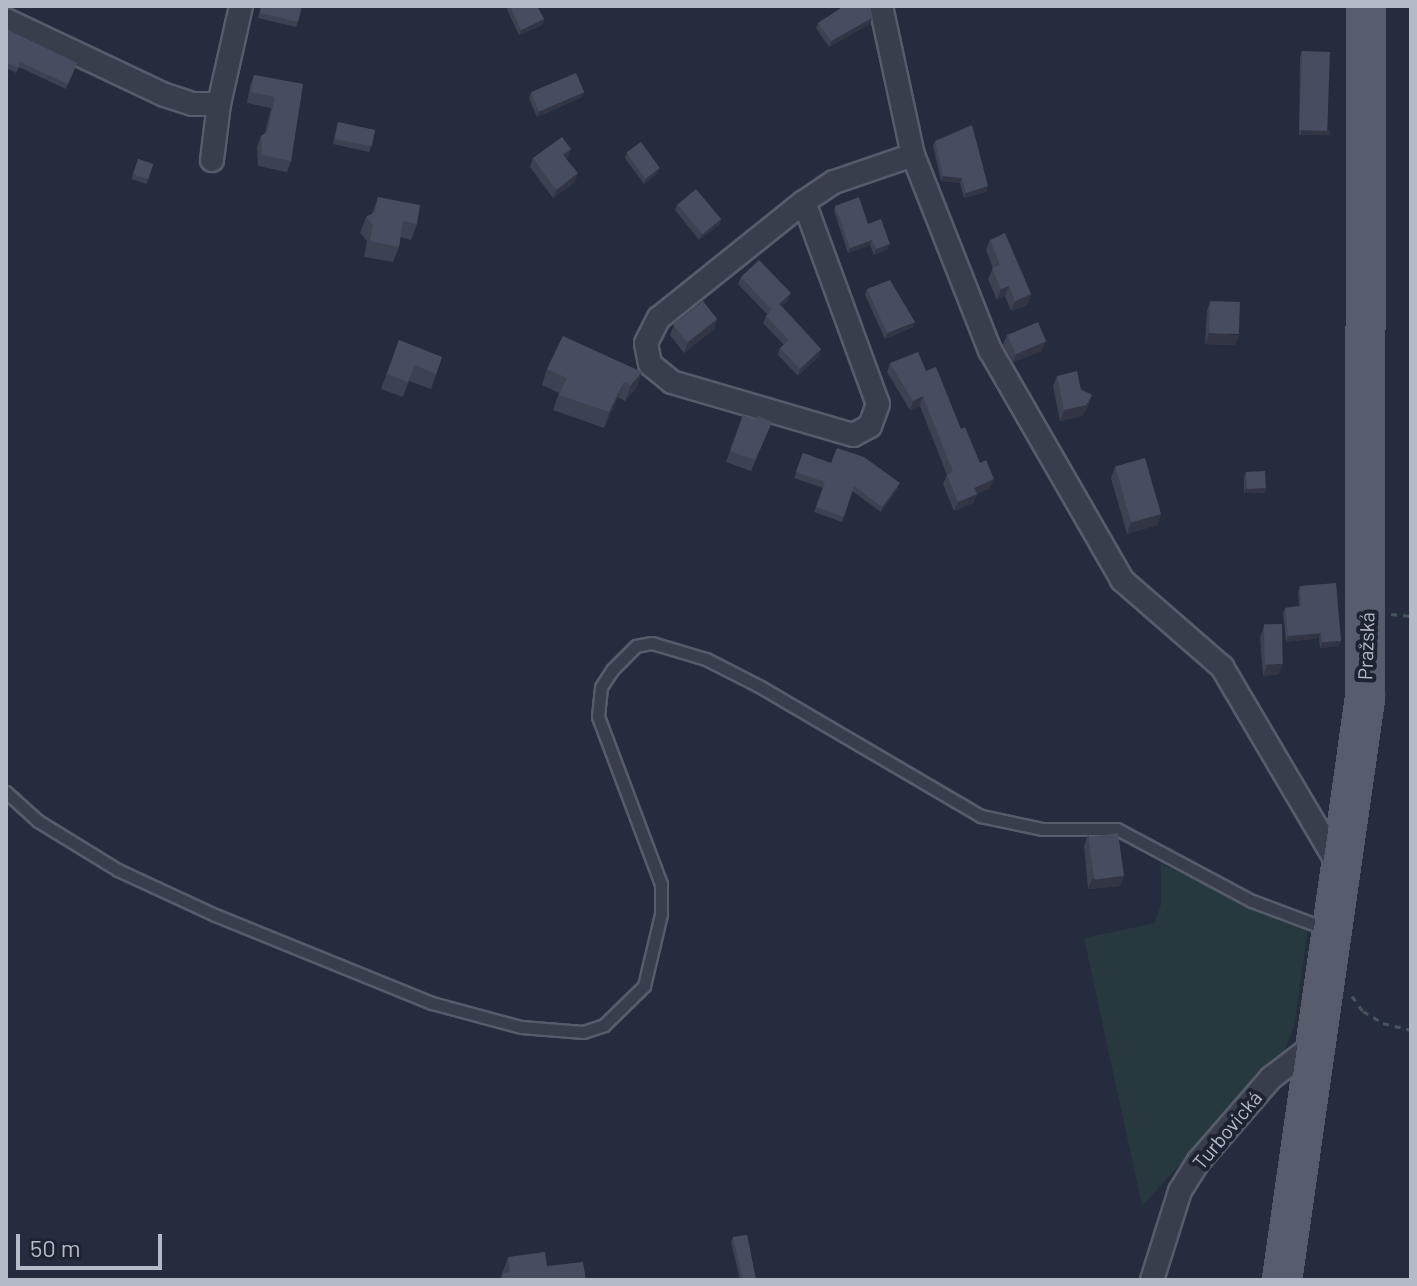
<!DOCTYPE html>
<html>
<head>
<meta charset="utf-8">
<style>
  body { margin:0 }
  #map { position:relative; width:1417px; height:1286px; overflow:hidden; background:#252c3d; font-family:Barlow,sans-serif }
  div>[style] { position:absolute }
  .green>* { inset:0; background:#27383e }
  .path>* { height:3px; margin-top:-1.5px; transform-origin:0; background:repeating-linear-gradient(90deg,#45555b 0 6px,transparent 0 12px) }
  .roads { filter:drop-shadow(2px 0 #575c6b) drop-shadow(-2px 0 #575c6b) drop-shadow(0 2px #575c6b) drop-shadow(0 -2px #575c6b) }
  .lane>* { height:11px; margin:-5.5px; padding:0 5.5px; transform-origin:5.5px; border-radius:5.5px; background:#393e4d }
  .street>* { height:22px; margin:-11px; padding:0 11px; transform-origin:11px; border-radius:11px; background:#393e4d }
  .primary>* { height:36px; margin:-18px; padding:0 18px; transform-origin:18px; border-radius:18px; background:#575d6d }
  .wall>* { inset:0; background:#3d4253; transform-origin:0 0 }
  .shaded-wall>* { inset:0; background:#323644; transform-origin:0 0 }
  .building>* { inset:0; background:#474d61; transform-origin:0 0 }
  span { translate:-50% -50%; white-space:nowrap; text-align:center; line-height:1.15; -webkit-text-stroke:8px #1e2332; paint-order:stroke }
  .street-label { font-size:20px; color:#b5bac8 }
  .frame { position:absolute; inset:0; border:8px solid #b5bac8; pointer-events:none }
  .scale { position:absolute; left:16px; top:1234px; width:146px; height:36px; box-sizing:border-box; border:4px solid #b5bac8; border-top:0; padding-left:10px; font-size:24px; line-height:28px; white-space:nowrap; color:#b5bac8; -webkit-text-stroke:6px #1e2332; paint-order:stroke }
</style>
</head>
<body>
<div id="map">
  <div class="green">
    <i style="clip-path:polygon(1161px 864px,1308px 929px,1294px 1027px,1284px 1051px,1142px 1206px,1084px 938px,1155px 923px,1161px 904px)"></i>
  </div>
  <div class="path">
    <i style="left:1391px;top:614px;width:20px;rotate:6deg"></i>
    <i style="left:1352px;top:996px;width:19px;rotate:54deg"></i>
    <i style="left:1363px;top:1011px;width:23px;rotate:31deg"></i>
    <i style="left:1383px;top:1023px;width:29px;rotate:14deg"></i>
  </div>
  <div class="roads">
    <div class="lane">
      <i style="left:6px;top:792px;width:43px;rotate:42.2deg"></i>
      <i style="left:38px;top:821px;width:94px;rotate:31.5deg"></i>
      <i style="left:118px;top:870px;width:107px;rotate:24.9deg"></i>
      <i style="left:215px;top:915px;width:234px;rotate:22.1deg"></i>
      <i style="left:432px;top:1003px;width:92px;rotate:15.1deg"></i>
      <i style="left:521px;top:1027px;width:62px;rotate:4.6deg"></i>
      <i style="left:583px;top:1032px;width:22px;rotate:-18deg"></i>
      <i style="left:604px;top:1025px;width:56px;rotate:-44.3deg"></i>
      <i style="left:644px;top:986px;width:74px;rotate:-76.7deg"></i>
      <i style="left:661px;top:914px;width:30px;rotate:-90deg"></i>
      <i style="left:661px;top:884px;width:179px;rotate:-110.6deg"></i>
      <i style="left:598px;top:716px;width:29px;rotate:-84deg"></i>
      <i style="left:601px;top:687px;width:20px;rotate:-57deg"></i>
      <i style="left:612px;top:670px;width:34px;rotate:-45deg"></i>
      <i style="left:636px;top:646px;width:16px;rotate:-11deg"></i>
      <i style="left:652px;top:643px;width:56px;rotate:16.5deg"></i>
      <i style="left:706px;top:659px;width:59px;rotate:27deg"></i>
      <i style="left:759px;top:686px;width:257px;rotate:30.4deg"></i>
      <i style="left:981px;top:816px;width:62px;rotate:12deg"></i>
      <i style="left:1042px;top:829px;width:75px"></i>
      <i style="left:1117px;top:829px;width:153px;rotate:28.1deg"></i>
      <i style="left:1252px;top:901px;width:80px;rotate:20.5deg"></i>
    </div>
    <div class="street">
      <i style="left:881px;top:6px;width:152px;rotate:77.9deg"></i>
      <i style="left:913px;top:155px;width:210px;rotate:68.5deg"></i>
      <i style="left:990px;top:350px;width:265px;rotate:60.1deg"></i>
      <i style="left:1122px;top:580px;width:133px;rotate:41deg"></i>
      <i style="left:1222px;top:667px;width:237px;rotate:59.5deg"></i>
      <i style="left:6px;top:20px;width:176px;rotate:25.3deg"></i>
      <i style="left:165px;top:95px;width:29px;rotate:18deg"></i>
      <i style="left:193px;top:104px;width:26px"></i>
      <i style="left:219px;top:104px;width:100px;rotate:-77.3deg"></i>
      <i style="left:212px;top:160px;width:56px;rotate:-82.9deg"></i>
      <i style="left:804px;top:202px;width:215px;rotate:69.9deg"></i>
      <i style="left:878px;top:404px;width:23px;rotate:110deg"></i>
      <i style="left:870px;top:426px;width:19px;rotate:152deg"></i>
      <i style="left:853px;top:435px;width:189px;rotate:-163.7deg"></i>
      <i style="left:672px;top:382px;width:28px;rotate:-141deg"></i>
      <i style="left:650px;top:364px;width:21px;rotate:-101deg"></i>
      <i style="left:646px;top:343px;width:28px;rotate:-63deg"></i>
      <i style="left:659px;top:318px;width:186px;rotate:-38.7deg"></i>
      <i style="left:804px;top:202px;width:36px;rotate:-34deg"></i>
      <i style="left:834px;top:182px;width:83px;rotate:-18.9deg"></i>
      <i style="left:1152px;top:1280px;width:93px;rotate:-72.5deg"></i>
      <i style="left:1180px;top:1191px;width:36px;rotate:-58deg"></i>
      <i style="left:1199px;top:1161px;width:110px;rotate:-49.1deg"></i>
      <i style="left:1271px;top:1078px;width:54px;rotate:-37.5deg"></i>
    </div>
    <div class="primary">
      <i style="left:1282px;top:1280px;width:588px;rotate:-81.88deg"></i>
      <i style="left:1365px;top:698px;width:692px;rotate:-89.92deg"></i>
    </div>
  </div>
  <div class="wall">
    <i style="clip-path:polygon(261px 6px,298px 22px,296px 27px,258px 18px)"></i>
    <i style="clip-path:polygon(508px 6px,537px 6px,544px 19px,542px 25px,519px 35px,507px 9px)"></i>
    <i style="clip-path:polygon(872px 18px,870px 24px,829px 47px,816px 28px,818px 23px)"></i>
    <i style="clip-path:polygon(6px 29px,75px 68px,66px 89px,19px 67px,16px 73px,6px 68px)"></i>
    <i style="clip-path:polygon(1302px 51px,1328px 135px,1299px 135px,1300px 57px)"></i>
    <i style="clip-path:polygon(254px 75px,303px 84px,291px 161px,287px 172px,258px 166px,257px 147px,261px 136px,265px 133px,271px 108px,247px 103px,250px 86px)"></i>
    <i style="clip-path:polygon(584px 92px,582px 97px,537px 117px,529px 98px,531px 93px)"></i>
    <i style="clip-path:polygon(338px 122px,371px 147px,369px 152px,333px 144px)"></i>
    <i style="clip-path:polygon(935px 141px,986px 192px,964px 198px,960px 183px,941px 181px,933px 146px)"></i>
    <i style="clip-path:polygon(627px 153px,658px 173px,644px 184px,625px 158px)"></i>
    <i style="clip-path:polygon(568px 157px,566px 159px,575px 182px,553px 198px,530px 167px,533px 158px)"></i>
    <i style="left:138px;top:159px;width:16px;height:21px;rotate:18deg"></i>
    <i style="clip-path:polygon(378px 197px,417px 224px,411px 240px,400px 237px,399px 247px,393px 262px,364px 257px,367px 241px,360px 233px,366px 217px,372px 214px)"></i>
    <i style="clip-path:polygon(677px 204px,721px 219px,719px 225px,699px 240px,675px 210px)"></i>
    <i style="clip-path:polygon(835px 206px,868px 224px,888px 249px,874px 255px,870px 245px,848px 253px,834px 211px)"></i>
    <i style="clip-path:polygon(990px 240px,1031px 294px,1027px 305px,1011px 311px,1005px 296px,997px 300px,988px 279px,993px 268px,986px 250px)"></i>
    <i style="clip-path:polygon(741px 277px,788px 300px,782px 306px,821px 349px,819px 356px,798px 376px,778px 355px,780px 348px,784px 345px,763px 323px,767px 314px,738px 284px)"></i>
    <i style="clip-path:polygon(867px 289px,915px 322px,913px 327px,885px 339px,865px 295px)"></i>
    <i style="clip-path:polygon(1210px 301px,1235px 345px,1205px 344px,1207px 311px)"></i>
    <i style="clip-path:polygon(717px 319px,714px 329px,684px 353px,670px 335px,674px 325px)"></i>
    <i style="clip-path:polygon(1007px 334px,1042px 351px,1013px 362px,1003px 345px)"></i>
    <i style="clip-path:polygon(563px 336px,637px 387px,625px 401px,618px 397px,604px 428px,553px 410px,559px 393px,542px 385px,547px 369px)"></i>
    <i style="clip-path:polygon(399px 340px,442px 357px,431px 389px,409px 381px,403px 397px,381px 389px)"></i>
    <i style="clip-path:polygon(890px 363px,926px 371px,961px 429px,990px 488px,977px 494px,973px 503px,954px 511px,943px 484px,947px 475px,920px 406px,910px 410px,887px 372px)"></i>
    <i style="clip-path:polygon(1057px 376px,1092px 395px,1088px 406px,1082px 416px,1060px 421px,1053px 386px)"></i>
    <i style="clip-path:polygon(743px 415px,756px 420px,772px 422px,751px 471px,726px 462px)"></i>
    <i style="clip-path:polygon(803px 453px,898px 488px,881px 512px,852px 491px,842px 522px,814px 512px,823px 488px,794px 478px)"></i>
    <i style="clip-path:polygon(1115px 467px,1161px 514px,1157px 525px,1127px 534px,1111px 478px)"></i>
    <i style="clip-path:polygon(1246px 472px,1266px 488px,1264px 493px,1244px 493px,1244px 477px)"></i>
    <i style="clip-path:polygon(1300px 586px,1339px 646px,1320px 648px,1319px 638px,1286px 642px,1283px 613px,1285px 608px,1299px 606px,1298px 592px)"></i>
    <i style="clip-path:polygon(1264px 626px,1279px 674px,1263px 676px,1260px 637px)"></i>
    <i style="clip-path:polygon(1088px 835px,1124px 876px,1120px 886px,1088px 889px,1084px 846px)"></i>
    <i style="clip-path:polygon(747px 1235px,755px 1280px,740px 1280px,731px 1242px,733px 1237px)"></i>
    <i style="clip-path:polygon(508px 1257px,547px 1266px,586px 1280px,500px 1280px)"></i>
  </div>
  <div class="shaded-wall">
    <i style="clip-path:polygon(872px 18px,870px 24px,829px 47px,831px 41px)"></i>
    <i style="clip-path:polygon(544px 19px,542px 25px,519px 35px,521px 30px)"></i>
    <i style="clip-path:polygon(584px 92px,582px 97px,537px 117px,539px 111px)"></i>
    <i style="left:1301px;top:130px;width:29px;height:5px"></i>
    <i style="clip-path:polygon(571px 149px,568px 157px,560px 163px,563px 155px)"></i>
    <i style="clip-path:polygon(660px 168px,658px 173px,644px 184px,646px 179px)"></i>
    <i style="clip-path:polygon(578px 173px,575px 182px,553px 198px,556px 190px)"></i>
    <i style="clip-path:polygon(943px 176px,962px 178px,960px 183px,941px 181px)"></i>
    <i style="clip-path:polygon(988px 186px,986px 192px,964px 198px,966px 193px)"></i>
    <i style="clip-path:polygon(721px 219px,719px 225px,699px 240px,701px 235px)"></i>
    <i style="clip-path:polygon(872px 240px,870px 245px,848px 253px,850px 248px)"></i>
    <i style="clip-path:polygon(890px 244px,888px 249px,874px 255px,876px 249px)"></i>
    <i style="clip-path:polygon(1009px 286px,1005px 296px,997px 300px,1001px 289px)"></i>
    <i style="clip-path:polygon(791px 293px,788px 300px,777px 311px,779px 304px)"></i>
    <i style="clip-path:polygon(1031px 294px,1027px 305px,1011px 311px,1015px 301px)"></i>
    <i style="clip-path:polygon(717px 319px,714px 329px,684px 353px,688px 342px)"></i>
    <i style="clip-path:polygon(915px 322px,913px 327px,885px 339px,887px 333px)"></i>
    <i style="clip-path:polygon(1209px 333px,1239px 335px,1235px 345px,1205px 344px)"></i>
    <i style="clip-path:polygon(1046px 341px,1042px 351px,1013px 362px,1017px 352px)"></i>
    <i style="clip-path:polygon(821px 349px,819px 356px,798px 376px,800px 369px)"></i>
    <i style="clip-path:polygon(642px 372px,637px 387px,625px 401px,631px 385px)"></i>
    <i style="clip-path:polygon(624px 382px,618px 397px,604px 428px,609px 412px)"></i>
    <i style="clip-path:polygon(1092px 395px,1088px 406px,1082px 416px,1060px 421px,1064px 410px)"></i>
    <i style="clip-path:polygon(923px 396px,920px 406px,910px 410px,913px 401px)"></i>
    <i style="clip-path:polygon(994px 479px,990px 488px,977px 494px,973px 503px,954px 511px,958px 502px,974px 488px)"></i>
    <i style="clip-path:polygon(900px 483px,898px 488px,881px 512px,882px 507px)"></i>
    <i style="clip-path:polygon(1246px 488px,1266px 488px,1264px 493px,1244px 493px)"></i>
    <i style="clip-path:polygon(1161px 514px,1157px 525px,1127px 534px,1131px 523px)"></i>
    <i style="clip-path:polygon(1321px 633px,1319px 638px,1286px 642px,1288px 636px)"></i>
    <i style="clip-path:polygon(1341px 641px,1339px 646px,1320px 648px,1322px 642px)"></i>
    <i style="clip-path:polygon(1283px 664px,1279px 674px,1263px 676px,1267px 665px)"></i>
    <i style="clip-path:polygon(1124px 876px,1120px 886px,1088px 889px,1092px 879px)"></i>
  </div>
  <div class="building">
    <i style="clip-path:polygon(262px 6px,302px 6px,298px 22px,260px 13px)"></i>
    <i style="clip-path:polygon(510px 6px,537px 6px,544px 19px,521px 30px)"></i>
    <i style="clip-path:polygon(844px 6px,869px 6px,872px 18px,831px 41px,818px 23px)"></i>
    <i style="clip-path:polygon(6px 29px,77px 63px,68px 84px,20px 62px,18px 68px,6px 62px)"></i>
    <i style="left:1302px;top:51px;width:28px;height:79px;rotate:2deg"></i>
    <i style="left:576px;top:73px;width:21px;height:49px;rotate:67deg"></i>
    <i style="clip-path:polygon(254px 75px,303px 84px,291px 161px,262px 155px,261px 136px,267px 132px,275px 97px,251px 92px)"></i>
    <i style="left:338px;top:122px;width:38px;height:17px;rotate:12deg"></i>
    <i style="clip-path:polygon(972px 125px,988px 186px,966px 193px,962px 178px,943px 176px,935px 141px)"></i>
    <i style="clip-path:polygon(562px 137px,571px 149px,563px 155px,578px 173px,556px 190px,533px 158px)"></i>
    <i style="left:641px;top:142px;width:32px;height:18px;rotate:54deg"></i>
    <i style="left:138px;top:159px;width:16px;height:16px;rotate:18deg"></i>
    <i style="left:696px;top:189px;width:39px;height:24px;rotate:50deg"></i>
    <i style="clip-path:polygon(378px 197px,420px 205px,417px 224px,403px 221px,399px 247px,370px 241px,373px 225px,366px 217px,375px 212px)"></i>
    <i style="clip-path:polygon(859px 197px,868px 224px,881px 219px,890px 244px,876px 249px,872px 240px,850px 248px,835px 206px)"></i>
    <i style="clip-path:polygon(1005px 233px,1031px 294px,1015px 301px,1009px 286px,1001px 289px,992px 268px,1000px 265px,990px 240px)"></i>
    <i style="clip-path:polygon(759px 260px,791px 293px,779px 304px,821px 349px,800px 369px,780px 348px,789px 340px,766px 316px,772px 310px,741px 277px)"></i>
    <i style="clip-path:polygon(890px 280px,915px 322px,887px 333px,867px 289px)"></i>
    <i style="left:703px;top:301px;width:23px;height:38px;rotate:52deg"></i>
    <i style="left:1210px;top:301px;width:30px;height:32px;rotate:2deg"></i>
    <i style="left:1038px;top:322px;width:21px;height:33px;rotate:67deg"></i>
    <i style="clip-path:polygon(563px 336px,642px 372px,631px 385px,624px 382px,609px 412px,559px 395px,567px 378px,547px 369px)"></i>
    <i style="clip-path:polygon(399px 340px,442px 357px,436px 374px,415px 365px,408px 382px,387px 374px)"></i>
    <i style="clip-path:polygon(918px 352px,926px 371px,936px 367px,961px 429px,965px 427px,980px 463px,986px 460px,994px 479px,974px 488px,977px 494px,958px 502px,947px 475px,953px 472px,923px 396px,913px 401px,890px 363px)"></i>
    <i style="clip-path:polygon(1077px 371px,1081px 390px,1092px 395px,1086px 405px,1064px 410px,1057px 376px)"></i>
    <i style="clip-path:polygon(743px 415px,756px 420px,758px 416px,772px 422px,755px 460px,730px 451px)"></i>
    <i style="clip-path:polygon(837px 448px,864px 457px,900px 483px,882px 507px,854px 486px,844px 517px,816px 507px,825px 482px,796px 472px,803px 453px,831px 463px)"></i>
    <i style="left:1145px;top:458px;width:58px;height:31px;rotate:74deg"></i>
    <i style="left:1265px;top:471px;width:17px;height:19px;rotate:87deg"></i>
    <i style="clip-path:polygon(1336px 583px,1341px 641px,1322px 642px,1321px 633px,1288px 636px,1285px 608px,1301px 606px,1300px 586px)"></i>
    <i style="left:1282px;top:624px;width:40px;height:18px;rotate:89deg"></i>
    <i style="left:1118px;top:833px;width:43px;height:30px;rotate:82deg"></i>
    <i style="clip-path:polygon(747px 1235px,756px 1279px,752px 1280px,743px 1280px,733px 1237px)"></i>
    <i style="clip-path:polygon(545px 1252px,547px 1266px,583px 1262px,586px 1280px,503px 1280px,502px 1274px,510px 1272px,508px 1257px)"></i>
  </div>
  <div class="street-label">
    <span style="left:1366px;top:646px;rotate:-88deg">Pražská</span>
    <span style="left:1227px;top:1130px;rotate:-50deg">Turbovická</span>
  </div>
  <div class="frame"></div>
  <div class="scale">50 m</div>
</div>
</body>
</html>
